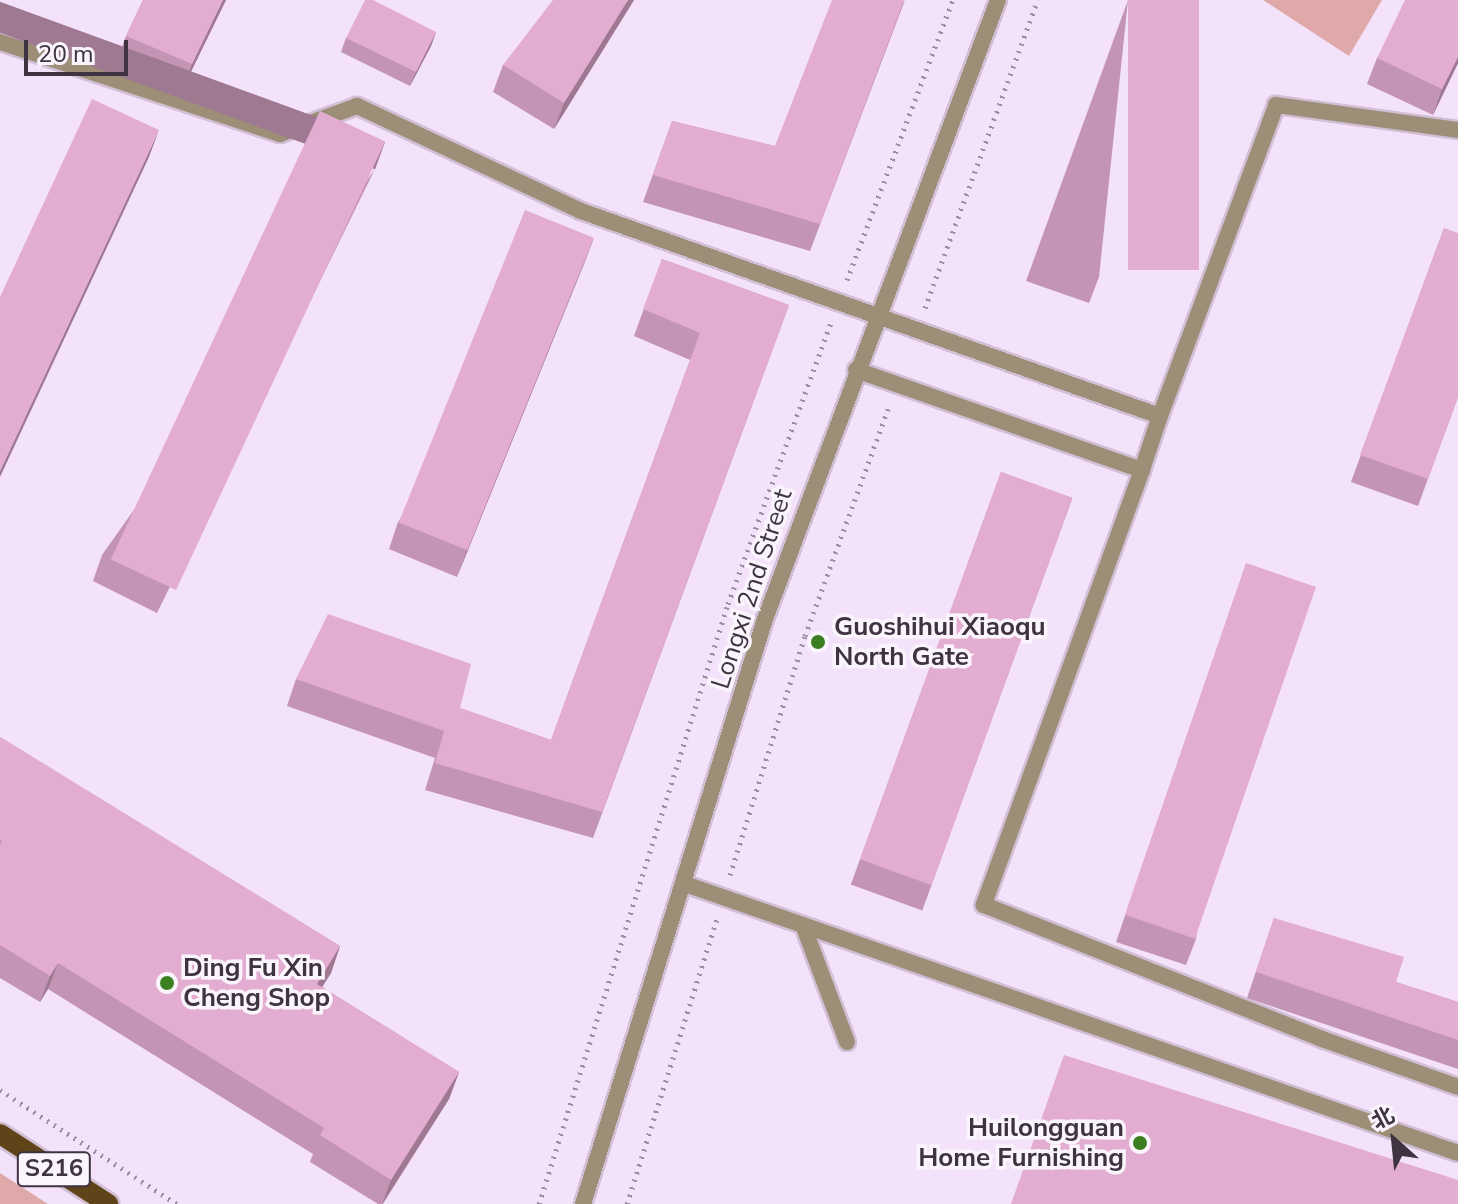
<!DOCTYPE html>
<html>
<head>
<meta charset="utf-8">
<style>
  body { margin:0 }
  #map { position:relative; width:1458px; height:1204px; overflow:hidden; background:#f4e2fa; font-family:"Nunito Sans","Noto Sans SC",sans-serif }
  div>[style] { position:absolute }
  .green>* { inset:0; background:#e0a9a9 }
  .path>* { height:5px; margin-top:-2.5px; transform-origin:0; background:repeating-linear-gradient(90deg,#9c8da1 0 2px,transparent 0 8px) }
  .roads { filter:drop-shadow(2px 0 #d0bfd5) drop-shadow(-2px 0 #d0bfd5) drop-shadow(0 2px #d0bfd5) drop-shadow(0 -2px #d0bfd5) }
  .service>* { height:16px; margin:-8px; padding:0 8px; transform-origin:8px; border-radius:8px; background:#9d8e78 }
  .minor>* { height:16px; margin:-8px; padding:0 8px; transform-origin:8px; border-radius:8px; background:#9d8e78 }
  .tertiary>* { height:16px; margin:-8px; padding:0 8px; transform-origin:8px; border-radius:8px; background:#9d8e78 }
  .primary>* { height:20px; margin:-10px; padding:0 10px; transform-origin:10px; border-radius:10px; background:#5e4418 }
  .wall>* { inset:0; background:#c394b4; transform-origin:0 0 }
  .shaded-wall>* { inset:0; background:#9f7892; transform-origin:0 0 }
  .building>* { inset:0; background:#e3acd1; transform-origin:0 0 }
  .dots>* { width:22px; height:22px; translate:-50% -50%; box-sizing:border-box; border:4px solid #faf4fc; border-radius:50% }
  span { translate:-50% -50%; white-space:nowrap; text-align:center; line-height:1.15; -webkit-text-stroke:7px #faf4fc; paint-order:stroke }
  .shield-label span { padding:2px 6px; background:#faf4fc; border:2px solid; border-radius:6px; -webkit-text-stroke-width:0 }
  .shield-label { font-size:24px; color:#3f3342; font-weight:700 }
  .street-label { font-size:26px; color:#3f3342 }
  .poi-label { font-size:26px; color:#3f3342; font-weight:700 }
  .left { translate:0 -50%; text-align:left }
  .right { translate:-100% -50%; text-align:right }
  .north { position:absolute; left:1354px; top:1100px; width:80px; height:80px; -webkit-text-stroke:6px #faf4fc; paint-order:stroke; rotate:333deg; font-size:22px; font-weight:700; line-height:32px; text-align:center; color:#3f3342 }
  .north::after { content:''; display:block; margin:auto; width:28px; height:36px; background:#3f3342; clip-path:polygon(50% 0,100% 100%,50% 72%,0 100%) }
  .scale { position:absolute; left:24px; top:40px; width:104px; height:36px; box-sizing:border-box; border:4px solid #3f3342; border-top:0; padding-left:10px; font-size:24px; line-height:28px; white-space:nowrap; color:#3f3342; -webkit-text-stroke:6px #faf4fc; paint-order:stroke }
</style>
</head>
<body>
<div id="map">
  <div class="green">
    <i style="clip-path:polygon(1263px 0,1382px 0,1349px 56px)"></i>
    <i style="clip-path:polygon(0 1173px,48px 1204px,0 1204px)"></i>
  </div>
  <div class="path">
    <i style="left:847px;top:280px;width:299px;rotate:-69.3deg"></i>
    <i style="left:925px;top:308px;width:328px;rotate:-69.9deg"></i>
    <i style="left:730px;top:875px;width:250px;rotate:-72.6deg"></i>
    <i style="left:805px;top:636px;width:244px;rotate:-69.9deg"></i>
    <i style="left:0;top:1090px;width:211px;rotate:32.8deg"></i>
    <i style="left:539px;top:1204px;width:629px;rotate:-72.52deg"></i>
    <i style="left:728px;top:604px;width:299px;rotate:-69.9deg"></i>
    <i style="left:627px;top:1204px;width:299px;rotate:-72.5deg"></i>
  </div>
  <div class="roads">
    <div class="service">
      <i style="left:0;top:42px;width:295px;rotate:18.2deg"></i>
      <i style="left:280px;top:134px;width:82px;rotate:-20deg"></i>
      <i style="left:357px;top:106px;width:247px;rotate:25.1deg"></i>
      <i style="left:581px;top:211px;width:614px;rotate:19.5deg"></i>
      <i style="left:1160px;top:416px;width:332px;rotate:-69.5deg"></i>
      <i style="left:1276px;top:105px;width:184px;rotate:7.8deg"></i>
      <i style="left:856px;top:370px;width:303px;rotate:19.3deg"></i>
      <i style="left:1142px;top:470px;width:463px;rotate:110deg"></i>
      <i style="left:984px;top:905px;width:364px;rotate:21.6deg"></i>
      <i style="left:1322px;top:1039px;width:144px;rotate:19.4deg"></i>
      <i style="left:1142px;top:470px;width:57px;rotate:-71.6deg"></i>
      <i style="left:803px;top:925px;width:125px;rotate:69.4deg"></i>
    </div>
    <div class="minor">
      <i style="left:685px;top:884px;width:818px;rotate:19.19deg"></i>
    </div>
    <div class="tertiary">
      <i style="left:583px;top:1204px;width:613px;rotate:-72.72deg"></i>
      <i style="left:765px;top:619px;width:661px;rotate:-69.37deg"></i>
    </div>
    <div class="primary">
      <i style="left:0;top:1134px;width:129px;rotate:32.9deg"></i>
    </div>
  </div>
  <div class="wall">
    <i style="clip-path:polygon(143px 0,226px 0,182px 90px,116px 62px,126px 36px)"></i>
    <i style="clip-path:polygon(634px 0,554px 129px,493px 92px,503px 65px)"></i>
    <i style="clip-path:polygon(905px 0,810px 251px,643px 202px,672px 121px,775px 146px)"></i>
    <i style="clip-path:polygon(1128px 0,1099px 277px,1089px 303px,1026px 281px)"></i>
    <i style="clip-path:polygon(1458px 0,1458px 63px,1433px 115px,1367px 84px,1377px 58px)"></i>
    <i style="clip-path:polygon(436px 32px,431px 46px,410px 86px,341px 52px,346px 38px)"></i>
    <i style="clip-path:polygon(375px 169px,157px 613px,93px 581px,102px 555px)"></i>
    <i style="clip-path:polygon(1444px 228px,1458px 397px,1418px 506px,1351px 482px)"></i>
    <i style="clip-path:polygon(594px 238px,457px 577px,389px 549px,398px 522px)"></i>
    <i style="clip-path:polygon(662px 259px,789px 305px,593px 838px,425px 790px,435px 758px,287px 706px,296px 679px,460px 708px,551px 740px,690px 360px,634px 336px)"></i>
    <i style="left:1001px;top:472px;width:76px;height:439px;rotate:20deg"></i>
    <i style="clip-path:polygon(1237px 590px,1196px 939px,1186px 965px,1116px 942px)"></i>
    <i style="clip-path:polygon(0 737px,340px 946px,331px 973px,322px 987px,459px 1072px,449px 1099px,383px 1204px,378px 1204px,310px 1162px,313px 1154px,48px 989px,40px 1002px,0 978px)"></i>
    <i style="clip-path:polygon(1274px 918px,1396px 982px,1458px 1002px,1458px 1069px,1247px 998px)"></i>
  </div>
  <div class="shaded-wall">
    <i style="clip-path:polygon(223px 0,226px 0,182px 90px,192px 64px)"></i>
    <i style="clip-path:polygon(628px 0,634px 0,554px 129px,564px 103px)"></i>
    <i style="clip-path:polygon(436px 32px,431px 46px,410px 86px,416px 72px)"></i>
    <i style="clip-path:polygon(1458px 57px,1458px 63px,1433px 115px,1442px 89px)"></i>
    <i style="clip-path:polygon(159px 130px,149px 157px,0 477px,0 471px)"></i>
    <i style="left:385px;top:142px;width:29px;height:495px;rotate:110deg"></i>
    <i style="clip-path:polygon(594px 238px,584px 264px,457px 577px,467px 550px)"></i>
    <i style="clip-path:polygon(340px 946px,331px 973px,307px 1011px,317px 984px)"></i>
    <i style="clip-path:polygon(58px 963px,48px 989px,40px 1002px,50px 976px)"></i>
    <i style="clip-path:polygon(459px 1072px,449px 1099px,382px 1204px,391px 1180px)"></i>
  </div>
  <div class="building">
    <i style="clip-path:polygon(143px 0,223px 0,192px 64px,126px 36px)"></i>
    <i style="clip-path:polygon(365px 0,373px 0,436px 32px,416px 72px,346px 38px)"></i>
    <i style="clip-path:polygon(553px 0,628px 0,564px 103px,503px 65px)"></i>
    <i style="clip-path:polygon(832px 0,904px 0,820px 224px,653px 175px,672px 121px,775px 146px)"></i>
    <i style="left:1128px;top:0;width:71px;height:270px"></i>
    <i style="clip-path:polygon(1405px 0,1458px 0,1458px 57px,1442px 89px,1377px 58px)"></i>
    <i style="clip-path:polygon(92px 99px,159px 130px,0 471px,0 297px)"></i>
    <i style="left:320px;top:111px;width:72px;height:495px;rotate:25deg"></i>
    <i style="left:525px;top:210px;width:74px;height:337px;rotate:22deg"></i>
    <i style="clip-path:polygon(1444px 228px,1458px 233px,1458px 397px,1428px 479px,1360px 455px)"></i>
    <i style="clip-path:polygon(662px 259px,789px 305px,602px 812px,435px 763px,444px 731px,296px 679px,328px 614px,471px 664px,460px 708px,551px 740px,700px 333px,643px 309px)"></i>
    <i style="left:1001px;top:472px;width:76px;height:412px;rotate:20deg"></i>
    <i style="left:1246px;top:563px;width:74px;height:372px;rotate:19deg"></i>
    <i style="clip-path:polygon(0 737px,340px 946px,317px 984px,459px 1072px,391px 1180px,320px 1135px,324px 1128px,58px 963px,50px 976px,0 945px,0 845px,2px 841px,0 840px)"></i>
    <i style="clip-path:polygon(1274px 918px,1404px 957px,1396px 982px,1458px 1002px,1458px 1040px,1256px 972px)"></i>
    <i style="clip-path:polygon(1064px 1055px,1458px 1180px,1458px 1204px,1011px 1204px)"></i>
  </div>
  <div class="dots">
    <i style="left:818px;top:642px;background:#3c7f21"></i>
    <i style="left:167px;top:983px;background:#3c7f21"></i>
    <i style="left:1140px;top:1143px;background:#3c7f21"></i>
  </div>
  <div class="shield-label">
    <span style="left:54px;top:1169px">S216</span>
  </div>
  <div class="street-label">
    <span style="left:752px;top:589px;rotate:-72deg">Longxi 2nd Street</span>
  </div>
  <div class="poi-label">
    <span class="left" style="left:834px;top:642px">Guoshihui Xiaoqu<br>North Gate</span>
    <span class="left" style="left:183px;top:983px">Ding Fu Xin<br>Cheng Shop</span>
    <span class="right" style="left:1124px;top:1143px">Huilongguan<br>Home Furnishing</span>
  </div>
  <div class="north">北</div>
  <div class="scale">20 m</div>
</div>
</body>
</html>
